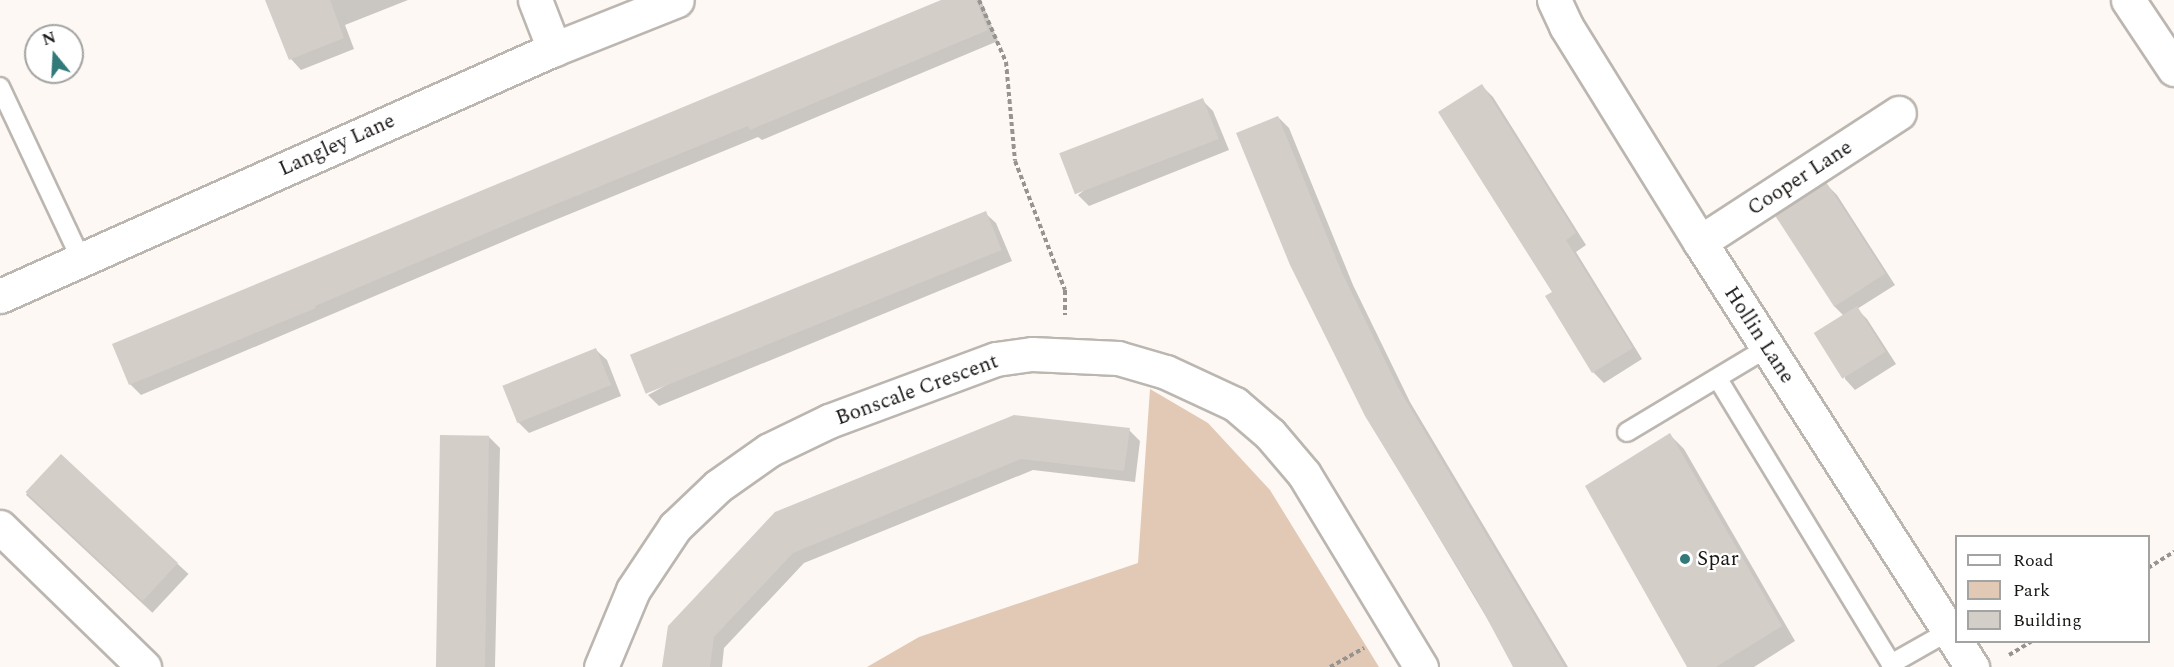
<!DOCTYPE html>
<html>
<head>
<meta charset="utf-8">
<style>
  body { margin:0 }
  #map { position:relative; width:2174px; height:667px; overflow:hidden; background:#fdf8f3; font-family:Spectral,serif }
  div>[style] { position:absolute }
  .green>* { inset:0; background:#e1c9b5 }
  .shadow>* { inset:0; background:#0003; transform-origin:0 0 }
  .building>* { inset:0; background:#d4cec9; transform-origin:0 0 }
  .path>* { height:4px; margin-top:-2px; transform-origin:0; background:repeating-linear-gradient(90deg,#979490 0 4.5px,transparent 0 7.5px) }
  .roads { filter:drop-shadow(2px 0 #bcb6b1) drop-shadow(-2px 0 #bcb6b1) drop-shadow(0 2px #bcb6b1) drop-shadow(0 -2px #bcb6b1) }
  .service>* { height:18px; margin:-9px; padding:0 9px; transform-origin:9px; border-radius:9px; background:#fff }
  .minor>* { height:33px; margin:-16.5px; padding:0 16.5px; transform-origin:16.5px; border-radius:16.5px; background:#fff }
  .tertiary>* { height:33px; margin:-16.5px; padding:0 16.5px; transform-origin:16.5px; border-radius:16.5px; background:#fff }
  .primary>* { height:33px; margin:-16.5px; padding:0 16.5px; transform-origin:16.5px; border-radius:16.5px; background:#fff }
  .dots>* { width:16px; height:16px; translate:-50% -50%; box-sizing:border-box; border:3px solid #fff; border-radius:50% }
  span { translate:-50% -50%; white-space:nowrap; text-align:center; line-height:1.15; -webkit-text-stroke:4.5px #fff; paint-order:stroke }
  .street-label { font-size:21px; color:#1a1816 }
  .poi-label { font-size:21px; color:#1a1816 }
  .left { translate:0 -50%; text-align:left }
  .legend { position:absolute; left:1955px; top:535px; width:195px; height:108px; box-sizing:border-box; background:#fff; border:2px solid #a3a3a2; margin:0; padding:8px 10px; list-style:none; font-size:18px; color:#1a1816 }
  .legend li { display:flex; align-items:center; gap:12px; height:30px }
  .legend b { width:30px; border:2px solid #a3a3a2 }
  .north { position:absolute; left:24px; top:24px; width:60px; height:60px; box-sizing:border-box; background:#fff; border:2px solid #a3a3a2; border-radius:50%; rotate:342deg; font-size:16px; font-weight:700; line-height:24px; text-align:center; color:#1a1816 }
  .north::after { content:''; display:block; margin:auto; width:21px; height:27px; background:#317a79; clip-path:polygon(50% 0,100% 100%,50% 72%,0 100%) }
</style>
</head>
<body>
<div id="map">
  <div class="green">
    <i style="clip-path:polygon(1150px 389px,1208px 423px,1270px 490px,1379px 667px,867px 667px,919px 637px,1138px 563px)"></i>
  </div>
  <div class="shadow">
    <i style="clip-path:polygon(267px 0,408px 0,345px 25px,354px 49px,301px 70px,291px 59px)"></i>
    <i style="clip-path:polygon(944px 0,981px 0,998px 41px,762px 140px,758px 137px,533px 229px,141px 395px,130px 384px)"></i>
    <i style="clip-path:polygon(1482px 86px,1493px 97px,1586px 245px,1576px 252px,1642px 359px,1604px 383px,1593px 372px,1554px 292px)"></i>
    <i style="clip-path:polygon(1202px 100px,1213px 111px,1229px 150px,1089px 206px,1078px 195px)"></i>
    <i style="clip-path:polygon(1278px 117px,1289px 128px,1353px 285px,1410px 402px,1568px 667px,1516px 667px,1366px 415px)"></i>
    <i style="clip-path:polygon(1826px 184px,1837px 195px,1895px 285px,1857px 309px,1867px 319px,1896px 364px,1855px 390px,1845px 379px,1844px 316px,1834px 306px)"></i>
    <i style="clip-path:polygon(985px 213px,996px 223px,1012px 261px,659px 406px,648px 395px)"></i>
    <i style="clip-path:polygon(596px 350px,607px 360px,621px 396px,529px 433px,518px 422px)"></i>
    <i style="clip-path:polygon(1129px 430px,1140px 441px,1135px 482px,1033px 470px,804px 563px,724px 648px,722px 667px,664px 667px,776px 514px)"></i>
    <i style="clip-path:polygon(1670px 435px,1684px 449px,1795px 641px,1754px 667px,1688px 667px)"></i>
    <i style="clip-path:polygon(489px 437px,500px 448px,495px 667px,438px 667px)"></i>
    <i style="left:62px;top:456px;width:173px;height:53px;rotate:43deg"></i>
  </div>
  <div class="building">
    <i style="clip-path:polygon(265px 0,330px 0,344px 38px,289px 60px)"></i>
    <i style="clip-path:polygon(941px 0,976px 0,988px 30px,750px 130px,748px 126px,522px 218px,315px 306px,316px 308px,129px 385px,112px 344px)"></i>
    <i style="clip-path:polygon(1482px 84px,1576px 233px,1566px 240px,1633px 348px,1592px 373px,1545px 296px,1552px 292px,1438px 112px)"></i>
    <i style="left:1203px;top:98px;width:44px;height:154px;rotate:69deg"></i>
    <i style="clip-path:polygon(1278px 116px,1342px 273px,1399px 389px,1565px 667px,1513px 667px,1475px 596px,1365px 416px,1290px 265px,1236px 133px)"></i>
    <i style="left:1826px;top:182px;width:109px;height:61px;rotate:57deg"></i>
    <i style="left:986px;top:211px;width:42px;height:384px;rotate:68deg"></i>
    <i style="left:1857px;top:306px;width:54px;height:51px;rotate:58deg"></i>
    <i style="left:596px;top:348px;width:40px;height:101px;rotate:68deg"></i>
    <i style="clip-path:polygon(1014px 415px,1130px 428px,1124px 471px,1021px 459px,793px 553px,714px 637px,710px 667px,662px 667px,668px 626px,775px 512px)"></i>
    <i style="clip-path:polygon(1670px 433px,1782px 626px,1716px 667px,1687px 667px,1585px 486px)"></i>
    <i style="left:440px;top:435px;width:49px;height:232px;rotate:1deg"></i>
    <i style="left:61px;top:454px;width:160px;height:52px;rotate:43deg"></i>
  </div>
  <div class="path">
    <i style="left:979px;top:0;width:68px;rotate:66.5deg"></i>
    <i style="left:1006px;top:62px;width:99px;rotate:84.8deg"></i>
    <i style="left:1015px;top:161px;width:138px;rotate:68.8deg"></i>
    <i style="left:1065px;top:290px;width:25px;rotate:90deg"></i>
    <i style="left:2148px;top:568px;width:31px;rotate:-32deg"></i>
    <i style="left:2009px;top:655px;width:26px;rotate:-31deg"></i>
    <i style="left:1330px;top:667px;width:39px;rotate:-29deg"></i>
  </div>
  <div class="roads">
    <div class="service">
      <i style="left:0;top:87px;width:190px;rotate:64.8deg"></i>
      <i style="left:1718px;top:379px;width:333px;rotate:58.7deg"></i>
      <i style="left:1891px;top:664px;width:67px;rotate:-29.6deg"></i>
      <i style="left:1627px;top:432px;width:163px;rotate:-31deg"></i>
    </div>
    <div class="minor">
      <i style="left:535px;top:0;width:53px;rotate:68.8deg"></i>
      <i style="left:2128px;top:0;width:83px;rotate:56.3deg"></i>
      <i style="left:1700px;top:242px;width:237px;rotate:-33deg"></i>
      <i style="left:0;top:527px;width:201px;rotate:44.2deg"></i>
      <i style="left:601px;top:667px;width:83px;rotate:-67.4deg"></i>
      <i style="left:633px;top:590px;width:76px;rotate:-56.3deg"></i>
      <i style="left:675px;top:527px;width:59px;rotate:-43.6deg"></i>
      <i style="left:718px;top:486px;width:62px;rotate:-35.2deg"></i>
      <i style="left:769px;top:450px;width:67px;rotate:-25.8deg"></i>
      <i style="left:829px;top:421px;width:178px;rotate:-20.4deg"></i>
      <i style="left:996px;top:359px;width:36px;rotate:-8deg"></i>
      <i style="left:1032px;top:354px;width:86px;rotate:2.7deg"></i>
      <i style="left:1118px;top:358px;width:50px;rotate:16.3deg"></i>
      <i style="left:1166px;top:372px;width:76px;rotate:24.9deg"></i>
      <i style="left:1235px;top:404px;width:46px;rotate:40.6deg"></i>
      <i style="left:1270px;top:434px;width:52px;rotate:49.6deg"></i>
      <i style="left:1304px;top:474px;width:226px;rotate:58.8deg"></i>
    </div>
    <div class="tertiary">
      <i style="left:0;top:296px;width:607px;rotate:-24.03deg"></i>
      <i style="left:554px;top:49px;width:132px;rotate:-21.7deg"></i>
    </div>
    <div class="primary">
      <i style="left:1554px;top:0;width:29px;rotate:65deg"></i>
      <i style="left:1566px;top:26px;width:254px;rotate:58.2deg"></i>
      <i style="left:1700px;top:242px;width:505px;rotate:57.38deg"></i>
    </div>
  </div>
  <div class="dots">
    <i style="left:1685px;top:559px;background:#317a79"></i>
  </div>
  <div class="street-label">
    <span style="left:337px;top:145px;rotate:-24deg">Langley Lane</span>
    <span style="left:1800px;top:178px;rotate:-33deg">Cooper Lane</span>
    <span style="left:1759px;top:335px;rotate:57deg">Hollin Lane</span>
    <span style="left:917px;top:390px;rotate:-20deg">Bonscale Crescent</span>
  </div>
  <div class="poi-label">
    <span class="left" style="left:1697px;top:559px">Spar</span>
  </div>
  <ul class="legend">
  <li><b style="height:8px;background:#fff"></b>Road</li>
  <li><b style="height:16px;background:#e1c9b5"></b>Park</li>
  <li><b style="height:16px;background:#d4cec9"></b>Building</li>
  </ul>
  <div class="north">N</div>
</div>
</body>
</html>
